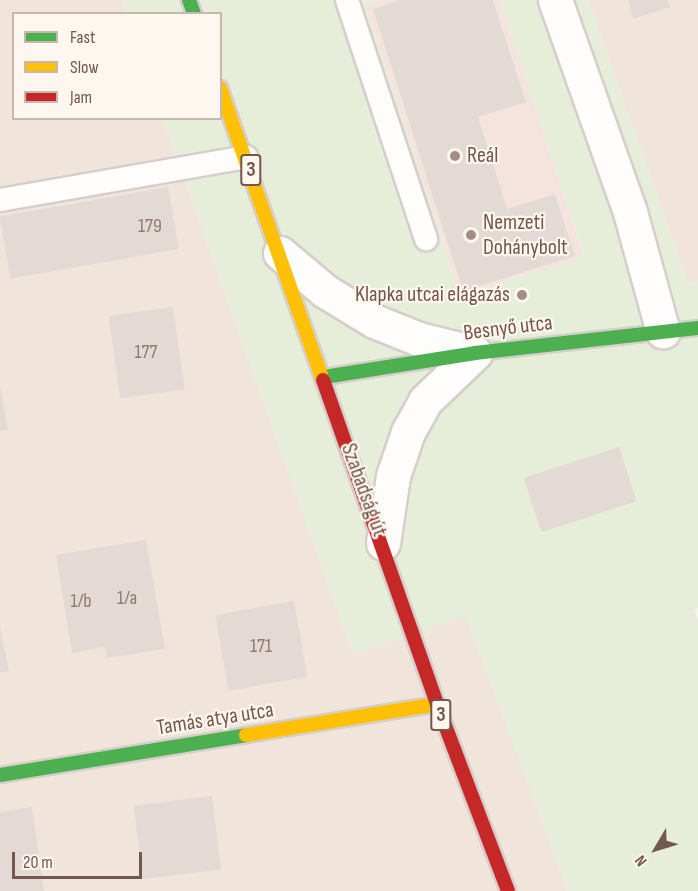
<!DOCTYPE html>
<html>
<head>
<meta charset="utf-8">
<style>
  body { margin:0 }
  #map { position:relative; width:698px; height:891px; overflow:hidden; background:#f8f2ed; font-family:"Sofia Sans Condensed",sans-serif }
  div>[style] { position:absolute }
  .residential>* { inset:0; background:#f0e4db }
  .commercial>* { inset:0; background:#f5e4de }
  .green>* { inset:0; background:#e6edd8 }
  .building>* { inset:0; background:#e4dad5; transform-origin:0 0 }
  .roads { filter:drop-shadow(2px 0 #d6ceca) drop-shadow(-2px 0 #d6ceca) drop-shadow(0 2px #d6ceca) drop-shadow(0 -2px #d6ceca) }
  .lane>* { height:22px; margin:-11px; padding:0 11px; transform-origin:11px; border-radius:11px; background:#fefdfc }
  .street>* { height:33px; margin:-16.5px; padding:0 16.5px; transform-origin:16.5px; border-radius:16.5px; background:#fefdfc }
  .fast>* { height:14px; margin:-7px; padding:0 7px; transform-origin:7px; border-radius:7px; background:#4caf50 }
  .slow>* { height:14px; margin:-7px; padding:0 7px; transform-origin:7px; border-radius:7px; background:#ffc107 }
  .jam>* { height:14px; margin:-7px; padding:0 7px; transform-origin:7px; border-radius:7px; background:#c62828 }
  .dots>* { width:16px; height:16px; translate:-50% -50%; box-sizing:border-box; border:3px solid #fef7ef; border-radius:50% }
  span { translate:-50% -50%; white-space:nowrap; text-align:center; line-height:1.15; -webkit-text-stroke:4.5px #fef7ef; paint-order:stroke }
  .number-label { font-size:20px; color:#927a71 }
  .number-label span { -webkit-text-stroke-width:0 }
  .shield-label span { padding:2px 4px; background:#fef7ef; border:2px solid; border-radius:4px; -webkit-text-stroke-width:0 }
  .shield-label { font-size:21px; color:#75584d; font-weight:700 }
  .poi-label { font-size:22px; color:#75584d }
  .left { translate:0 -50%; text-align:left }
  .right { translate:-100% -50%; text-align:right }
  .street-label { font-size:22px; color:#75584d }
  .legend { position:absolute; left:12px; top:12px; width:210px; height:108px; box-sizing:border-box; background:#fef7ef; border:2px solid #c7b7ae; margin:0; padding:8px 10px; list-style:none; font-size:18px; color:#75584d }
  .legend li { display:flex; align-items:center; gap:12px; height:30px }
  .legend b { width:30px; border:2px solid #c7b7ae }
  .north { position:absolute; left:626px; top:819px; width:60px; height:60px; -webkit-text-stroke:4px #fef7ef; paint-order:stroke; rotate:232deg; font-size:16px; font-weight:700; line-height:24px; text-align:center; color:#75584d }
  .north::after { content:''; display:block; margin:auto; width:21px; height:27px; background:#75584d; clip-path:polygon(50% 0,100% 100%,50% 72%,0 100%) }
  .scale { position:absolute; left:12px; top:852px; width:130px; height:27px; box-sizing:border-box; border:3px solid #75584d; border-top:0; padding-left:8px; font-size:18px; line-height:21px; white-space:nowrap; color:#75584d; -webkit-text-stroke:4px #fef7ef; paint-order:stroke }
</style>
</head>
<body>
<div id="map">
  <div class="residential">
    <i style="clip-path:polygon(0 0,121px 0,126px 13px,14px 14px,14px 118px,163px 119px,353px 654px,466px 616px,568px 891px,0 891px)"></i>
    <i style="clip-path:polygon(588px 0,698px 0,698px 282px,688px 283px)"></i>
  </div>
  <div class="commercial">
    <i style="clip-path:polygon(383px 0,500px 0,584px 257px,460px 296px,366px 6px)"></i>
  </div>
  <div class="green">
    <i style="clip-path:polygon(121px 0,383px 0,366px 6px,460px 296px,584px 256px,500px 0,588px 0,688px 283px,698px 282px,698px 608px,694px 610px,698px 620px,698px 891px,568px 891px,466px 616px,353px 654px,163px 119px,220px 118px,220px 14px,126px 13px)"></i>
  </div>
  <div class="building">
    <i style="clip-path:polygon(400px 0,493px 0,526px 102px,478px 117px,507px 209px,555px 194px,575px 256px,463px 291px,373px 9px)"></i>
    <i style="clip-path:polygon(628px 0,668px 0,670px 7px,633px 19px)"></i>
    <i style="left:168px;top:187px;width:63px;height:171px;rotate:80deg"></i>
    <i style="left:173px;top:307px;width:83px;height:65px;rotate:82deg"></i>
    <i style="clip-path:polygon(0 384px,8px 430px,0 431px)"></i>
    <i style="left:619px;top:447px;width:57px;height:100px;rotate:72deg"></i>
    <i style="clip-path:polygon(146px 540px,165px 649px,107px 658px,105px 647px,72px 653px,56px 555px)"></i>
    <i style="left:294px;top:601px;width:77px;height:80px;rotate:80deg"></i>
    <i style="clip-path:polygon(0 627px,9px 671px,0 672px)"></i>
    <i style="left:212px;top:796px;width:74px;height:79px;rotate:83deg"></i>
    <i style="clip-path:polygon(32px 807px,44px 891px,0 891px,0 812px)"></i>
  </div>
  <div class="roads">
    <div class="lane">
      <i style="left:347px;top:0;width:252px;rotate:71.7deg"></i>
      <i style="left:0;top:200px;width:250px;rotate:-9.9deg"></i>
    </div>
    <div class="street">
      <i style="left:555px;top:0;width:225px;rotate:70.5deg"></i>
      <i style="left:630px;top:212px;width:124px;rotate:74.6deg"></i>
      <i style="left:280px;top:253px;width:59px;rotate:40.2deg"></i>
      <i style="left:325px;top:291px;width:57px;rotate:31.5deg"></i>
      <i style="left:374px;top:321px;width:48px;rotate:21.8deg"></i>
      <i style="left:419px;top:339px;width:58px;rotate:14deg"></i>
      <i style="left:383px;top:543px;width:68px;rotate:-81.5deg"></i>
      <i style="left:393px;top:476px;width:46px;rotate:-71.2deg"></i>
      <i style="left:408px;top:432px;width:35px;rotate:-61deg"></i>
      <i style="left:425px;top:401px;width:69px;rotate:-43.8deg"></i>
    </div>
    <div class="fast">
      <i style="left:189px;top:0;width:15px;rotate:70deg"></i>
      <i style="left:324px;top:377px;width:153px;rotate:-9deg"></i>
      <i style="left:475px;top:353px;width:224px;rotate:-6.4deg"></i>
      <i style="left:0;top:775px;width:249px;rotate:-9.2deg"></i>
    </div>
    <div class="slow">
      <i style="left:220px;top:88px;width:310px;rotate:70.6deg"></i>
      <i style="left:246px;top:735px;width:193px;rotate:-9.2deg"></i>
    </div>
    <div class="jam">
      <i style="left:323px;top:380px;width:343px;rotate:70.6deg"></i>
      <i style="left:437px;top:704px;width:200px;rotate:69.2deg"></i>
    </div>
  </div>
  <div class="dots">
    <i style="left:455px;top:156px;background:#a38e85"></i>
    <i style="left:471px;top:235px;background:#a38e85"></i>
    <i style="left:522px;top:295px;background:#a38e85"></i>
  </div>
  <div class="number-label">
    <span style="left:150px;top:226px">179</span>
    <span style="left:146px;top:352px">177</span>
    <span style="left:127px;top:598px">1/a</span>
    <span style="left:81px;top:601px">1/b</span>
    <span style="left:261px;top:646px">171</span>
  </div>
  <div class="shield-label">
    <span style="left:251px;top:170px">3</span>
    <span style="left:441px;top:715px">3</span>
  </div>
  <div class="poi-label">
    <span class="left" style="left:467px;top:156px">Reál</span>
    <span class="left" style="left:483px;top:235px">Nemzeti<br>Dohánybolt</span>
    <span class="right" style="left:510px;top:295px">Klapka utcai elágazás</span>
  </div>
  <div class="street-label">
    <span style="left:508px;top:328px;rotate:-7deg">Besnyő utca</span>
    <span style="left:364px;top:490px;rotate:70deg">Szabadság út</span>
    <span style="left:215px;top:719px;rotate:-9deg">Tamás atya utca</span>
  </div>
  <ul class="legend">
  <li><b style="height:8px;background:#4caf50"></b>Fast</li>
  <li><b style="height:8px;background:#ffc107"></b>Slow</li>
  <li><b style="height:8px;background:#c62828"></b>Jam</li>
  </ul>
  <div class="north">N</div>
  <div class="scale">20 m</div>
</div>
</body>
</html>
